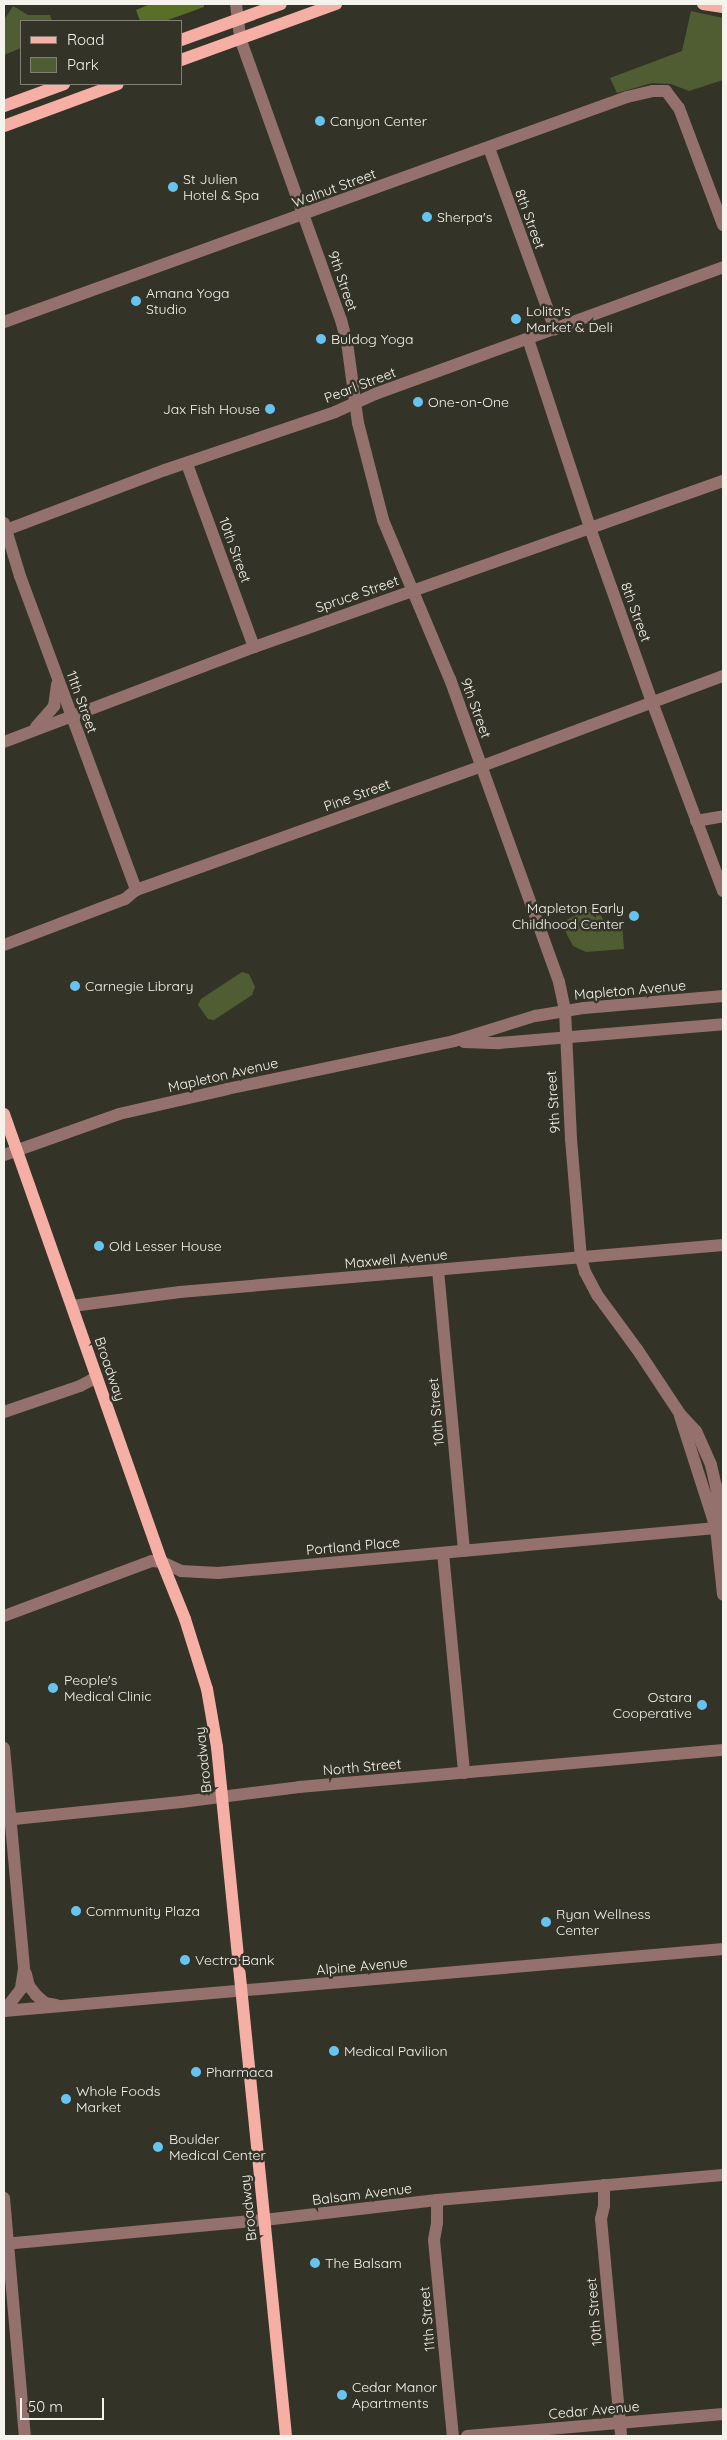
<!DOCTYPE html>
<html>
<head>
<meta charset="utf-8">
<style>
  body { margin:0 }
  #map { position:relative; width:727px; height:2440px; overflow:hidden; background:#343328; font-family:Quicksand,sans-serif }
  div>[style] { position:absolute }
  .green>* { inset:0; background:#505d33 }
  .forest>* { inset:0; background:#596e26 }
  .minor>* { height:12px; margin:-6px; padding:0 6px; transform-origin:6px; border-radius:6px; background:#94716c }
  .major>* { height:12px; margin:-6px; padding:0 6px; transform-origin:6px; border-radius:6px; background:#f6afa5 }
  .dots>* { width:14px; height:14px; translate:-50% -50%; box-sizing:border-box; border:2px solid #343328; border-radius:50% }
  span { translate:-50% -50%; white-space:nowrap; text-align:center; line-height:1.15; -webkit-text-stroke:5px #343328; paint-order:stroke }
  .poi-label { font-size:14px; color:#f4f3ec }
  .left { translate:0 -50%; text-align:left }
  .right { translate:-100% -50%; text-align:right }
  .street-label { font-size:14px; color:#f4f3ec }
  .frame { position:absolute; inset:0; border:5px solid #f4f3ec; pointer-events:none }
  .legend { position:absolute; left:20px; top:20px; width:162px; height:65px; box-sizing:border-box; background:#343328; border:1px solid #818076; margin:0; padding:6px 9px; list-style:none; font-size:15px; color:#f4f3ec }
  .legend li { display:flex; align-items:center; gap:10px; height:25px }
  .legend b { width:25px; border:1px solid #818076 }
  .scale { position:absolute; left:20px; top:2398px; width:84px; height:22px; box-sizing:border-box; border:2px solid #f4f3ec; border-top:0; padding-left:6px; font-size:15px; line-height:18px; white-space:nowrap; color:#f4f3ec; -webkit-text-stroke:4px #343328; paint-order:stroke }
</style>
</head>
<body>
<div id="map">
  <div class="green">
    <i style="clip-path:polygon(13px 6px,28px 15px,50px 15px,52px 21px,21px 21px,21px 48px,4px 55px,4px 20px)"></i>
    <i style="clip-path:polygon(691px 11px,723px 18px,723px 80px,689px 91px,671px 84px,652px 83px,617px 93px,610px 78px,682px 51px)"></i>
    <i style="clip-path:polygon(594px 905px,606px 924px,622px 923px,624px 949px,586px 952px,573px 946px,561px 923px)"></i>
    <i style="clip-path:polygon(242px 972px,249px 974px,255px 987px,252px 995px,214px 1020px,208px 1019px,198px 1005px,201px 999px)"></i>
  </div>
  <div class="forest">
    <i style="clip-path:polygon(150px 4px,204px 4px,204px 7px,165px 21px,140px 21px,136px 10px)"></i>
  </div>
  <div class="minor">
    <i style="left:236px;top:4px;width:34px;rotate:83deg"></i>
    <i style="left:240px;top:38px;width:300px;rotate:70.3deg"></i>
    <i style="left:341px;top:320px;width:23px;rotate:75deg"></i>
    <i style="left:347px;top:342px;width:82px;rotate:82.3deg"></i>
    <i style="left:358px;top:423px;width:100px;rotate:75.5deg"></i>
    <i style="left:383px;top:520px;width:173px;rotate:67.2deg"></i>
    <i style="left:450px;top:679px;width:322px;rotate:70.2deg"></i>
    <i style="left:559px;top:982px;width:30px;rotate:78deg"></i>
    <i style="left:565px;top:1011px;width:128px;rotate:87.3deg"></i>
    <i style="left:571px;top:1139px;width:119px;rotate:85.2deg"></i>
    <i style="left:581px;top:1258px;width:15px;rotate:74deg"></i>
    <i style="left:585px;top:1272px;width:27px;rotate:62deg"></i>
    <i style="left:598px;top:1296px;width:66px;rotate:53.7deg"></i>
    <i style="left:637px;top:1349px;width:78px;rotate:56.5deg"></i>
    <i style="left:680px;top:1414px;width:23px;rotate:47deg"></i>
    <i style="left:696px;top:1431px;width:37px;rotate:66deg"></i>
    <i style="left:711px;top:1465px;width:22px;rotate:77deg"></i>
    <i style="left:716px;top:1486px;width:25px;rotate:83deg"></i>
    <i style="left:719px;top:1511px;width:17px;rotate:100deg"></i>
    <i style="left:489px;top:148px;width:193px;rotate:70deg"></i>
    <i style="left:4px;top:322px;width:662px;rotate:-19.86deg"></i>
    <i style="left:627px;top:97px;width:27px;rotate:-13deg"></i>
    <i style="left:653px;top:91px;width:13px"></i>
    <i style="left:666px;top:91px;width:21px;rotate:53deg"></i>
    <i style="left:679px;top:108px;width:125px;rotate:69.4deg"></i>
    <i style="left:528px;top:339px;width:199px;rotate:71.8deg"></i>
    <i style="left:590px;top:528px;width:185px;rotate:70.4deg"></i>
    <i style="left:652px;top:702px;width:202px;rotate:69.4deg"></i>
    <i style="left:187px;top:464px;width:195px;rotate:69.9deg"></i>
    <i style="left:4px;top:523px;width:55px;rotate:73.2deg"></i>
    <i style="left:20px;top:576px;width:335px;rotate:69.7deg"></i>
    <i style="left:6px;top:530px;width:170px;rotate:-20.7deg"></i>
    <i style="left:165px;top:470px;width:180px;rotate:-18.8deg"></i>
    <i style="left:335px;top:412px;width:44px;rotate:-24.2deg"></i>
    <i style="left:375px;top:394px;width:370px;rotate:-20deg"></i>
    <i style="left:36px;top:727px;width:28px;rotate:-49deg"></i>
    <i style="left:54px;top:706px;width:22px;rotate:-82deg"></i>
    <i style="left:4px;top:742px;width:267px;rotate:-20.8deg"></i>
    <i style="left:254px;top:647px;width:498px;rotate:-19.5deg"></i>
    <i style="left:696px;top:821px;width:27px;rotate:-10deg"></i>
    <i style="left:4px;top:945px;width:129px;rotate:-20.8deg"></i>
    <i style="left:125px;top:899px;width:14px;rotate:-39deg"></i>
    <i style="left:136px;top:890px;width:368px;rotate:-19.7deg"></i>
    <i style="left:482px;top:766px;width:257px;rotate:-20.5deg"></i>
    <i style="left:464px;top:1042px;width:35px;rotate:2deg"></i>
    <i style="left:499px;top:1043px;width:225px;rotate:-4.8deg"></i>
    <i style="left:4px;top:1155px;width:122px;rotate:-19.6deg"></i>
    <i style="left:119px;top:1114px;width:111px;rotate:-13deg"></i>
    <i style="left:227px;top:1089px;width:232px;rotate:-11.9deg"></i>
    <i style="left:454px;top:1041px;width:85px;rotate:-17.2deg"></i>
    <i style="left:535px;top:1016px;width:50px;rotate:-9.3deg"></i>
    <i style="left:584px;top:1008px;width:140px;rotate:-4.9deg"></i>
    <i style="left:438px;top:1270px;width:282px;rotate:84.7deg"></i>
    <i style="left:72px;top:1306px;width:109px;rotate:-7.4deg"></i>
    <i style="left:180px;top:1292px;width:545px;rotate:-4.95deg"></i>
    <i style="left:4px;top:1412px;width:80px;rotate:-18.9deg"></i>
    <i style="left:80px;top:1386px;width:19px;rotate:-28deg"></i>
    <i style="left:680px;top:1416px;width:118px;rotate:72.2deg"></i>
    <i style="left:716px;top:1528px;width:67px;rotate:84deg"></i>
    <i style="left:443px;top:1553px;width:221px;rotate:84.5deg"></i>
    <i style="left:4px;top:1616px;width:158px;rotate:-20.4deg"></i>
    <i style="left:152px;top:1561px;width:10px;rotate:6deg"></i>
    <i style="left:162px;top:1562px;width:21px;rotate:25deg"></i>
    <i style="left:181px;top:1571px;width:37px;rotate:3deg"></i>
    <i style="left:218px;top:1573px;width:500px;rotate:-5.16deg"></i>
    <i style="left:4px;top:1748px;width:222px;rotate:84.8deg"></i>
    <i style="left:24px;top:1969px;width:20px;rotate:99deg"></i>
    <i style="left:21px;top:1989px;width:28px;rotate:128deg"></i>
    <i style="left:4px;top:1820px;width:178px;rotate:-5.8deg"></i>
    <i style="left:181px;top:1802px;width:119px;rotate:-7.2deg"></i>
    <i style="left:299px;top:1787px;width:426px;rotate:-5deg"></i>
    <i style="left:26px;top:1974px;width:12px;rotate:76deg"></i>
    <i style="left:29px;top:1986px;width:11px;rotate:52deg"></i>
    <i style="left:36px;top:1995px;width:12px;rotate:42deg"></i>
    <i style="left:45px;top:2003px;width:11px;rotate:10deg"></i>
    <i style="left:4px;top:2011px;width:722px;rotate:-4.93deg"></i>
    <i style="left:604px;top:2185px;width:21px;rotate:90deg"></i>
    <i style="left:604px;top:2206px;width:13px;rotate:103deg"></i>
    <i style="left:601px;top:2219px;width:218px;rotate:84.7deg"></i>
    <i style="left:4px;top:2198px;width:239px;rotate:85deg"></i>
    <i style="left:437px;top:2200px;width:23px;rotate:90deg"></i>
    <i style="left:437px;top:2223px;width:17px;rotate:100deg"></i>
    <i style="left:434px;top:2240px;width:197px;rotate:84.5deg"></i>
    <i style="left:4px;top:2244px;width:261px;rotate:-5.3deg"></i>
    <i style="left:264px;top:2220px;width:174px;rotate:-6.6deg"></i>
    <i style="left:437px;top:2200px;width:287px;rotate:-5deg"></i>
    <i style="left:467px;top:2436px;width:257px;rotate:-4.9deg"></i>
  </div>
  <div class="major">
    <i style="left:703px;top:4px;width:20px;rotate:9deg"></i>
    <i style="left:181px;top:40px;width:106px;rotate:-19.8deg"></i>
    <i style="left:181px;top:60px;width:165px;rotate:-19.9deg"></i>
    <i style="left:4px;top:106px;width:64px;rotate:-20.1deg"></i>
    <i style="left:4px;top:126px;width:121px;rotate:-20.2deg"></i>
    <i style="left:4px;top:1114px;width:475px;rotate:70.6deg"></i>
    <i style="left:162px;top:1562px;width:61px;rotate:68deg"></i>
    <i style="left:185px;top:1619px;width:73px;rotate:72.6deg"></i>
    <i style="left:207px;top:1689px;width:59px;rotate:80.2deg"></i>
    <i style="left:217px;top:1747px;width:692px;rotate:84.28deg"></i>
  </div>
  <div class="dots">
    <i style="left:320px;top:121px;background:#66c4ef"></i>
    <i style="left:173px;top:187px;background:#66c4ef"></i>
    <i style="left:427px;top:217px;background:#66c4ef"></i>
    <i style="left:136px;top:301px;background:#66c4ef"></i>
    <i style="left:516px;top:319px;background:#66c4ef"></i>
    <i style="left:321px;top:339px;background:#66c4ef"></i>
    <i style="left:418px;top:402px;background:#66c4ef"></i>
    <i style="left:270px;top:409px;background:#66c4ef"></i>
    <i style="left:634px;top:916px;background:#66c4ef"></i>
    <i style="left:75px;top:986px;background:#66c4ef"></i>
    <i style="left:99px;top:1246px;background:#66c4ef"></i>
    <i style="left:53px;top:1688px;background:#66c4ef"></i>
    <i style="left:702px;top:1705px;background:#66c4ef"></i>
    <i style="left:76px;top:1911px;background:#66c4ef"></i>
    <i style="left:546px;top:1922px;background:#66c4ef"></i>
    <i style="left:185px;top:1960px;background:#66c4ef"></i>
    <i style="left:334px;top:2051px;background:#66c4ef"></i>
    <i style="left:196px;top:2072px;background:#66c4ef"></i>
    <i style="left:66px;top:2099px;background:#66c4ef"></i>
    <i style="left:158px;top:2147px;background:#66c4ef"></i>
    <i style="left:315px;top:2263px;background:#66c4ef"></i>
    <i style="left:342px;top:2395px;background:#66c4ef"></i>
  </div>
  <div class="poi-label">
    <span class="left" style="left:330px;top:121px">Canyon Center</span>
    <span class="left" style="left:183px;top:187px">St Julien<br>Hotel &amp; Spa</span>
    <span class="left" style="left:437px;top:217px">Sherpa's</span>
    <span class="left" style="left:146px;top:301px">Amana Yoga<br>Studio</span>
    <span class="left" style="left:526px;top:319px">Lolita's<br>Market &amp; Deli</span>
    <span class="left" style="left:331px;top:339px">Buldog Yoga</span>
    <span class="left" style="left:428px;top:402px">One-on-One</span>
    <span class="right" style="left:260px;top:409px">Jax Fish House</span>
    <span class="right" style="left:624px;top:916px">Mapleton Early<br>Childhood Center</span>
    <span class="left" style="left:85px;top:986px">Carnegie Library</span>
    <span class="left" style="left:109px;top:1246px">Old Lesser House</span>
    <span class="left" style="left:64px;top:1688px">People's<br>Medical Clinic</span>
    <span class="right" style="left:692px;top:1705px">Ostara<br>Cooperative</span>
    <span class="left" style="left:86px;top:1911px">Community Plaza</span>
    <span class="left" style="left:556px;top:1922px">Ryan Wellness<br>Center</span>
    <span class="left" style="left:195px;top:1960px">Vectra Bank</span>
    <span class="left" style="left:344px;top:2051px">Medical Pavilion</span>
    <span class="left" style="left:206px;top:2072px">Pharmaca</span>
    <span class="left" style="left:76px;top:2099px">Whole Foods<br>Market</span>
    <span class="left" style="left:169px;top:2147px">Boulder<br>Medical Center</span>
    <span class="left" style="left:325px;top:2263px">The Balsam</span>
    <span class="left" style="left:352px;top:2395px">Cedar Manor<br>Apartments</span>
  </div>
  <div class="street-label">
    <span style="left:334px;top:188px;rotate:-20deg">Walnut Street</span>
    <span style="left:530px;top:219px;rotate:70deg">8th Street</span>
    <span style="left:343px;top:281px;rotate:71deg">9th Street</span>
    <span style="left:360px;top:385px;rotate:-21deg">Pearl Street</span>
    <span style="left:235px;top:550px;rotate:70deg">10th Street</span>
    <span style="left:357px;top:594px;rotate:-19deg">Spruce Street</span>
    <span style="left:636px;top:612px;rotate:70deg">8th Street</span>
    <span style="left:82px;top:702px;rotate:70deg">11th Street</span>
    <span style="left:476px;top:708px;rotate:70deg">9th Street</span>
    <span style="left:357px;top:795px;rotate:-20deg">Pine Street</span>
    <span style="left:630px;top:990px;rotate:-5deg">Mapleton Avenue</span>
    <span style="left:223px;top:1075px;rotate:-13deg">Mapleton Avenue</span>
    <span style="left:553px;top:1102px;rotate:-94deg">9th Street</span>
    <span style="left:396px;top:1259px;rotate:-5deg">Maxwell Avenue</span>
    <span style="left:110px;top:1369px;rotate:71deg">Broadway</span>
    <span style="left:436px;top:1412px;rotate:-95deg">10th Street</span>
    <span style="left:353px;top:1546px;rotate:-5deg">Portland Place</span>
    <span style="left:203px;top:1760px;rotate:-96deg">Broadway</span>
    <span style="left:362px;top:1767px;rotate:-5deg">North Street</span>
    <span style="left:362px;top:1966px;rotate:-5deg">Alpine Avenue</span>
    <span style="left:362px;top:2194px;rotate:-7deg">Balsam Avenue</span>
    <span style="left:248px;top:2208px;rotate:-96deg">Broadway</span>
    <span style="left:594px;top:2312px;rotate:-95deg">10th Street</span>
    <span style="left:427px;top:2319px;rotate:-95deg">11th Street</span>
    <span style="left:594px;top:2410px;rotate:-5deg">Cedar Avenue</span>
  </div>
  <div class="frame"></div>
  <ul class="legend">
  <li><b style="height:6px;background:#f6afa5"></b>Road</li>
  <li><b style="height:14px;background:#505d33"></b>Park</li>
  </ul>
  <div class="scale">50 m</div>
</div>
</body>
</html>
